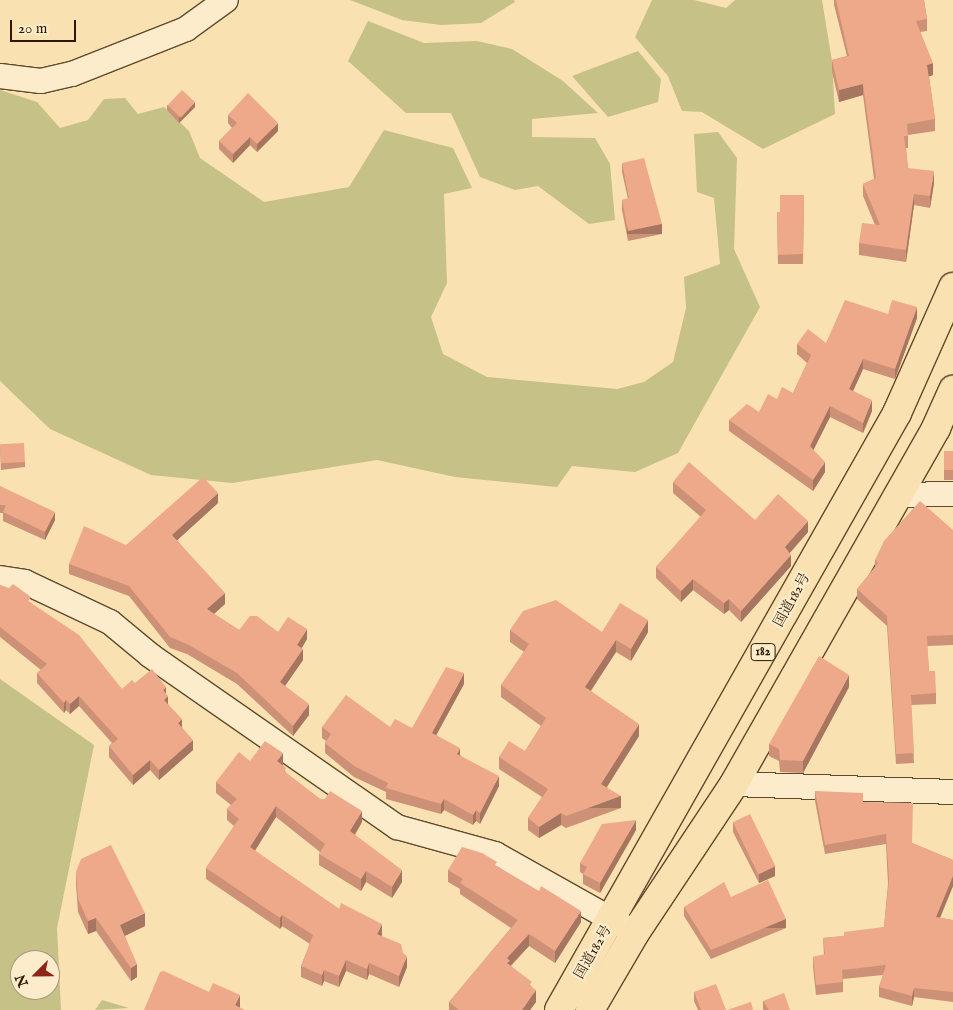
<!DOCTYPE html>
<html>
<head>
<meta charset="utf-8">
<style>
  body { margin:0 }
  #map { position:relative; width:953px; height:1010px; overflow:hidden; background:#fae1b1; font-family:"IM FELL English","Noto Serif JP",serif }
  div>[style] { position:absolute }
  .green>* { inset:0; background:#c5c187 }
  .roads { filter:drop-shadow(1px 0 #604a2c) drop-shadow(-1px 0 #604a2c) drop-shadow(0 1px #604a2c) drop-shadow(0 -1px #604a2c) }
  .minor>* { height:24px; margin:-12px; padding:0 12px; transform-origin:12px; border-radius:12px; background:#fceccc }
  .highway>* { height:28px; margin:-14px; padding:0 14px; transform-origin:14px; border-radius:14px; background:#fae1b1 }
  .wall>* { inset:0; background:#cc9176; transform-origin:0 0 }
  .shaded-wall>* { inset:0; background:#a67660; transform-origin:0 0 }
  .building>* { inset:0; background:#eda989; transform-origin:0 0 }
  span { translate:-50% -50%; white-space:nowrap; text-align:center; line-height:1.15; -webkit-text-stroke:4.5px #fceccc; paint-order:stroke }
  .shield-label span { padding:1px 4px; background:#fceccc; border:1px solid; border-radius:4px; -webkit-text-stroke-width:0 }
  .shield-label { font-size:12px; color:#2d1800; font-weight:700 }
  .street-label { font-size:14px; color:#2d1800 }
  .north { position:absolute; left:10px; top:950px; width:50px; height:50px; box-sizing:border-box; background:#fceccc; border:1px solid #a9977a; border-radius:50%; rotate:247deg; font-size:14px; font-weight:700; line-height:20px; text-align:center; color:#2d1800 }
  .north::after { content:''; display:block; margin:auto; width:18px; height:22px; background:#8f2418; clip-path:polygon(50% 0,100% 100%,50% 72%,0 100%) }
  .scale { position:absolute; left:10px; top:20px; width:66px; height:22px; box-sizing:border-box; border:2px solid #2d1800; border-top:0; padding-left:6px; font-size:15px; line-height:18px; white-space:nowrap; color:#2d1800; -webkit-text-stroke:4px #fceccc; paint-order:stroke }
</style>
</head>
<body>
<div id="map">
  <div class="green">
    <i style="clip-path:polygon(350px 0,514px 0,515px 2px,481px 23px,441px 25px,402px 20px)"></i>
    <i style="clip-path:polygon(652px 0,694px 0,726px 8px,735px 0,822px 0,832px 61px,835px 114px,763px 149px,702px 112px,682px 111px,668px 76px,635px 37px)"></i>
    <i style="clip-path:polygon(368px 21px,424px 43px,477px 41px,512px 49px,563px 81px,598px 113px,532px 119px,532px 137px,595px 138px,610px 164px,615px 220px,589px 224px,538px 186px,515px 190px,480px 177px,451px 113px,406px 113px,348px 61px)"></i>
    <i style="clip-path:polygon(638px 51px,661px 79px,658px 102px,608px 117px,572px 76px)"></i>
    <i style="clip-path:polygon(0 90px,37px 102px,60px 128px,88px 120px,104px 99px,125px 98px,138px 114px,164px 107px,189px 131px,200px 158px,264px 202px,349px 187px,384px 130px,453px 148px,472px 188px,444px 194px,447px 283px,431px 317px,443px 354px,487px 377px,617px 389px,644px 382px,673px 362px,686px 308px,684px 277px,720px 264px,714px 198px,697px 192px,694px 134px,718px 132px,737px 158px,734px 249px,760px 307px,678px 453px,635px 472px,572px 466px,557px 487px,455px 477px,377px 460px,232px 483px,151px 475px,50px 429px,0 381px)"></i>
    <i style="clip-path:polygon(evenodd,0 679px,94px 745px,57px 928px,61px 1010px,0 1010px,0 679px,20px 960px,50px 960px,50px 990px,20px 990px,20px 960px)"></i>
    <i style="clip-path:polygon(102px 1000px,129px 1008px,95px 1010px)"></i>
  </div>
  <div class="roads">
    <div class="minor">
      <i style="left:0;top:76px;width:41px;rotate:7deg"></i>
      <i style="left:41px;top:81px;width:32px;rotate:-13deg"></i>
      <i style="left:72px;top:74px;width:123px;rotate:-21.5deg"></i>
      <i style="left:186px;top:29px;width:49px;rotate:-35.9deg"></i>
      <i style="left:898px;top:495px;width:55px;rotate:-1deg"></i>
      <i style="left:0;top:578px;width:25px;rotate:9deg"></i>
      <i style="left:25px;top:582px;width:94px;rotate:25.2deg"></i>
      <i style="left:110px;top:622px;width:53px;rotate:39.7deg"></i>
      <i style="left:151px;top:656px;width:300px;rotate:34.8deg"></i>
      <i style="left:397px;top:827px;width:102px;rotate:15.4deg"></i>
      <i style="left:495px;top:854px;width:151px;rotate:29.3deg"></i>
      <i style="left:734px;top:784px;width:219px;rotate:2.1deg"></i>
    </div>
    <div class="highway">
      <i style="left:559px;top:1010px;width:686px;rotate:-60.48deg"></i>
      <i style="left:897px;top:413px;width:138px;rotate:-66deg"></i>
      <i style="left:590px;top:1010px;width:89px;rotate:-59.7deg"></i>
      <i style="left:635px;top:933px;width:179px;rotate:-56.4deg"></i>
      <i style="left:734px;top:784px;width:409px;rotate:-60.4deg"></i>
      <i style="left:936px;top:428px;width:42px;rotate:-65.9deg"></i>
    </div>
  </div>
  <div class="wall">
    <i style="clip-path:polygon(834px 0,924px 0,927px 19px,927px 31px,920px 32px,933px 75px,929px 76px,935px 119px,935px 131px,908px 135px,908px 148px,906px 148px,908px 168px,934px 183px,930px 208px,914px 205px,906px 262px,859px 255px,859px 243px,875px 225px,863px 196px,863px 184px,874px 179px,863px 95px,839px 102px,832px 72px,832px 60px,847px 56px,834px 5px)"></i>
    <i style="clip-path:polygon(167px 105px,195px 107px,179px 123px,167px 110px)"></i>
    <i style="clip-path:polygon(228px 115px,278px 131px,257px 152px,250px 145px,233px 163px,219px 149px,219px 141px,232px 128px,228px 123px)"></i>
    <i style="clip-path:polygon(622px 163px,662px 234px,628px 241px,622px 210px,622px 200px,628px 199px,622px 172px)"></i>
    <i style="clip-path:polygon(804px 195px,803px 264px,778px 264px,777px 212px,780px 212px)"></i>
    <i style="clip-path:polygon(888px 314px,917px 318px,895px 379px,863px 369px,853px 391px,872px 411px,863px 433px,830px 417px,813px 450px,825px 472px,813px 491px,729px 431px,729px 420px,759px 412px,777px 399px,793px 393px,807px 363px,797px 354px,797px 344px,826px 343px)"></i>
    <i style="clip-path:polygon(0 446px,25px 462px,25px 467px,1px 470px)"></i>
    <i style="left:944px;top:451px;width:9px;height:29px"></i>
    <i style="clip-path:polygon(673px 482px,755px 520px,808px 532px,790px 553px,791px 566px,741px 622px,729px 610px,724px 614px,693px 590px,681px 602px,656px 578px,656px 567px,701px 517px,673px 493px)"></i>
    <i style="clip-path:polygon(0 486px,55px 520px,45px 540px,3px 521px,3px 513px,0 513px)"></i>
    <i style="clip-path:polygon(218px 503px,177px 540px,225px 604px,214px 614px,239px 630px,278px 632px,307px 639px,302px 648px,303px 660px,285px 686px,309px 715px,293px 736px,237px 684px,187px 654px,170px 648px,129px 596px,69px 574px,69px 564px,126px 545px)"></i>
    <i style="clip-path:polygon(953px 530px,953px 645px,927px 646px,929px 671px,936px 693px,936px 704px,911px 705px,914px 763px,896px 764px,887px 626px,857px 599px,857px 589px,875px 568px,875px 560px)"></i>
    <i style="clip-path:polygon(0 585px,31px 603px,122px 689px,135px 683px,166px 694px,168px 704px,182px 727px,193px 750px,159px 780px,150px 770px,133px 785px,109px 757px,109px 746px,112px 743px,79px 706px,70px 714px,66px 710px,64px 713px,37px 683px,37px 673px,41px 670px,0 637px)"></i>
    <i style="clip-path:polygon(510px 630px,602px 632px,648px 632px,631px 661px,616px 652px,591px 691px,639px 736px,607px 787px,621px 808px,566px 828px,561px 825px,539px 838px,528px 830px,528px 818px,542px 797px,499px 769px,499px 757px,525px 751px,541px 726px,501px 697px,501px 685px,524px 652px,510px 642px)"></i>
    <i style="clip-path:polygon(464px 684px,436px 735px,460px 755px,499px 786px,480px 824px,476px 821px,473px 825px,444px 810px,441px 814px,386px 799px,386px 792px,354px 777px,325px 753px,325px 743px,326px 741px,322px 738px,322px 727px,390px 727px,412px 728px)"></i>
    <i style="clip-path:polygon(849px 687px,803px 773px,780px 772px,779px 761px,769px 756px,769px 744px)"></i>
    <i style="clip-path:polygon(250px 761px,283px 765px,286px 773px,320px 799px,362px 822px,355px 835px,402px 882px,392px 898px,366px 882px,361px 891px,319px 865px,319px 854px,320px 852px,276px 817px,255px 851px,339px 909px,382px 935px,381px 936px,403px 953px,407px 967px,399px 987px,369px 974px,367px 980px,346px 971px,339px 987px,324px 981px,322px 986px,301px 977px,301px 966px,310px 944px,282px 926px,280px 929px,206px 879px,206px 868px,234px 826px,227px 820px,227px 809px,231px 805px,216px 793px,216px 782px)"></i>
    <i style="clip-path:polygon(815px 791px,863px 802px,912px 843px,953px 860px,953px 886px,940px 918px,953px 920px,953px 1002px,914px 997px,912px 1006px,879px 997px,879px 987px,883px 975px,843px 979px,843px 992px,816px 995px,813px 967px,813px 957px,824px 955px,823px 938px,844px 936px,884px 927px,888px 884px,886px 844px,825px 854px,815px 801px)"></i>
    <i style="clip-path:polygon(733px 822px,775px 876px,759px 883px,733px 832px)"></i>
    <i style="clip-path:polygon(636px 830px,600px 893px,583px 884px,583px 874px,580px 872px,580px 863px)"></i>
    <i style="clip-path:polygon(497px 866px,581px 922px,555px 963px,529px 946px,511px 966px,532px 987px,536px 1002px,530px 1010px,449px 1010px,449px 1002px,511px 928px,460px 894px,460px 889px,448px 882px,448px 870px)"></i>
    <i style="clip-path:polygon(76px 872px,145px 926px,125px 936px,137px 977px,131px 981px,96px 931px,88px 934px,78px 912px,76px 885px)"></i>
    <i style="clip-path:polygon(731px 897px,786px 928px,711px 959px,684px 916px,684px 907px)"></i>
    <i style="clip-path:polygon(694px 992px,726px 1010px,698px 1010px,694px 1001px)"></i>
    <i style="clip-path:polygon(763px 1001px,790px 1010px,763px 1010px)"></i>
  </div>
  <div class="shaded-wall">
    <i style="clip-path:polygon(933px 63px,933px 75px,927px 77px,927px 65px)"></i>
    <i style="clip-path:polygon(863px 84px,863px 95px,839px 102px,839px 90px)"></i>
    <i style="clip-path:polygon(195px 102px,195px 107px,179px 123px,179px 118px)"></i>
    <i style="clip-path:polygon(278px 123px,278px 131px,257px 152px,257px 144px)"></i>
    <i style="clip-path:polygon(250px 137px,250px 145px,233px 163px,233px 154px)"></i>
    <i style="clip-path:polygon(934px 171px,934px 183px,930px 208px,930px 196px)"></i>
    <i style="clip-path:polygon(914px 194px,914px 205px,906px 262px,906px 250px)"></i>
    <i style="left:662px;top:224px;width:10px;height:35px;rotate:90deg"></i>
    <i style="clip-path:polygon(917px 307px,917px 318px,895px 379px,895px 369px)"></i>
    <i style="clip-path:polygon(863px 359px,863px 369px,849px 400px,849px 389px)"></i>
    <i style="clip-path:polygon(872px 400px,872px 411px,863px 433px,863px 423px)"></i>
    <i style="clip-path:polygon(830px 406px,830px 417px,810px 457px,810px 446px)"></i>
    <i style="clip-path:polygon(825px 462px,825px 472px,813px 491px,813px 480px)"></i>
    <i style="clip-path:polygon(218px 493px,218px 503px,172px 545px,172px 535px)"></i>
    <i style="clip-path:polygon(55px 512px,55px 520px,45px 540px,45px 532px)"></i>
    <i style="clip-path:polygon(808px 521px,808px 532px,785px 558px,785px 547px)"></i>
    <i style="clip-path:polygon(791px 555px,791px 566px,741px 622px,741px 611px)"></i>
    <i style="clip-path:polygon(693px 579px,693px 590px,681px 602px,681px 591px)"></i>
    <i style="clip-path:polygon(225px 593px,225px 604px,207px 620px,207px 609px)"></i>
    <i style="clip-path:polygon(729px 599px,729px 610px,724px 614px,724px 603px)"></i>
    <i style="clip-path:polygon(648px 620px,648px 632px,631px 661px,631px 649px)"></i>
    <i style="clip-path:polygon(307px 629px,307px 639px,297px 655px,297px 645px)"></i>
    <i style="clip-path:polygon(616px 640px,616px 652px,585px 699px,585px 687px)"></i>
    <i style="clip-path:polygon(303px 649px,303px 660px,280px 693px,280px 682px)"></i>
    <i style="clip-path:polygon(464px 673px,464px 684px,432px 743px,432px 733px)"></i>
    <i style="clip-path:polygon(849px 675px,849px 687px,803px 773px,803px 761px)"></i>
    <i style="clip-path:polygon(166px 687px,166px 697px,163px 690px)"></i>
    <i style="clip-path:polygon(79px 696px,79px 706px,70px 714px,70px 704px)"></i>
    <i style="clip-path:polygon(168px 696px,168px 707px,164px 700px)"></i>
    <i style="clip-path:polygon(66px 700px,66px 710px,64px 713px,64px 703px)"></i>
    <i style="clip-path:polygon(309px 704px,309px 715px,293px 736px,293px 726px)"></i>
    <i style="clip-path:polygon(182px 719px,182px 730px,178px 723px)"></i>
    <i style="clip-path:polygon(639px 724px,639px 736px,601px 796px,601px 784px)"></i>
    <i style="clip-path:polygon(193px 740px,193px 750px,159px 780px,159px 770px)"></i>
    <i style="clip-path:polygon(460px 748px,460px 759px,457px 754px)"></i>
    <i style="clip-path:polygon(283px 753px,283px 765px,277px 772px,277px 761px)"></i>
    <i style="clip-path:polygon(150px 760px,150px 770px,133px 785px,133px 775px)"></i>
    <i style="clip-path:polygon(499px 776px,499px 786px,480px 824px,480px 813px)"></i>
    <i style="left:621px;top:796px;width:12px;height:59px;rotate:90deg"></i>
    <i style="clip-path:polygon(444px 799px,444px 810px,441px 814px,441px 804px)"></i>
    <i style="clip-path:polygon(276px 806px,276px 817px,250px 858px,250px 847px)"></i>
    <i style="clip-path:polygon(476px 810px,476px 821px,473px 825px,473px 815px)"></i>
    <i style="clip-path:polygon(362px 811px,362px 822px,350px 842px,350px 831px)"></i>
    <i style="clip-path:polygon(561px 813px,561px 825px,539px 838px,539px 827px)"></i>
    <i style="clip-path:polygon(636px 820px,636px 830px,600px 893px,600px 883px)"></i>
    <i style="clip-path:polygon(775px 866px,775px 876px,759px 883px,759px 873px)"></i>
    <i style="clip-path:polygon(402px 870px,402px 882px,392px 898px,392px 887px)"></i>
    <i style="clip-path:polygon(366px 871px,366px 882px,361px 891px,361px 879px)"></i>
    <i style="clip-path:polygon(953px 876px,953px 886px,936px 927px,936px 917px)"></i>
    <i style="clip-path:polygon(581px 911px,581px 922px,555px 963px,555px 951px)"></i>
    <i style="clip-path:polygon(145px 913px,145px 926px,120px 938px,120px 925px)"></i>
    <i style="clip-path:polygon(282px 915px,282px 926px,280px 929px,280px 918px)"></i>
    <i style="clip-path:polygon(96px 918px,96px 931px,88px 934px,88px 921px)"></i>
    <i style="left:786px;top:919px;width:9px;height:81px;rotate:90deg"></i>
    <i style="clip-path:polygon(382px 924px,382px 935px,377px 945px,377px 934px)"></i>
    <i style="clip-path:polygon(529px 934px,529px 946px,510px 966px,507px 975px,507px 958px)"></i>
    <i style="clip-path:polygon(407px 956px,407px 967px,399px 987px,399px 976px)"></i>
    <i style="clip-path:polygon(346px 960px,346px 971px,339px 987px,339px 976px)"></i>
    <i style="clip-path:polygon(369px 963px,369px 974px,367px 980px,367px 969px)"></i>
    <i style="clip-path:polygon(137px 964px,137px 977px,131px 981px,131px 968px)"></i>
    <i style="clip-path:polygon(324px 970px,324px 981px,322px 986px,322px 975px)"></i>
    <i style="clip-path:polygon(914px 988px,914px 997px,912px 1006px,912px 996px)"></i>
    <i style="clip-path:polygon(536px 990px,536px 1002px,530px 1010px,522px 1010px)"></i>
    <i style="clip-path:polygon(240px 995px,240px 1010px,235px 1005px)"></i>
  </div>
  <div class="building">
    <i style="clip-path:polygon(836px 0,924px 0,927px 19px,916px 21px,933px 63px,927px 65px,935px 119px,907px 124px,908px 136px,904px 136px,908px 168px,934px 171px,930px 196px,914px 194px,906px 250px,859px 243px,862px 223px,880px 225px,863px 184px,876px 178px,863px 84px,839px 90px,832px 60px,849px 56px)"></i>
    <i style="left:182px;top:90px;width:18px;height:21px;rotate:43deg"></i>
    <i style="clip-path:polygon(248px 93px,278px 123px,257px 144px,250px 137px,233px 154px,219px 141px,237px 123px,228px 115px)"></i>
    <i style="clip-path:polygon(644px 158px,662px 224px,628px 231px,622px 200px,629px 198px,622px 163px)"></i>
    <i style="clip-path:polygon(780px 195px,804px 195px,803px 254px,778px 255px,777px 212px,780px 212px)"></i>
    <i style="clip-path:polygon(845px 300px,888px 314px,892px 300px,917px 307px,895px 369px,863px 359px,849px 389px,872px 400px,863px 423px,830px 406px,810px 446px,825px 462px,813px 480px,729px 420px,747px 404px,759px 412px,768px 394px,777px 399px,782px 387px,793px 393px,811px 355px,797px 344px,808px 329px,826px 343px)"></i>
    <i style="left:24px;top:443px;width:19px;height:24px;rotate:87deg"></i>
    <i style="left:944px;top:451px;width:9px;height:19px"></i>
    <i style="clip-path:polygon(689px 462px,755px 520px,778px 494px,808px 521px,785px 547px,791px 555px,741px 611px,729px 599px,724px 603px,693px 579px,681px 591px,656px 567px,706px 510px,673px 482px)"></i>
    <i style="clip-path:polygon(203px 477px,218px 493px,172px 535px,225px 593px,207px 609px,239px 630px,250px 616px,257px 616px,278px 632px,288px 617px,307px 629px,297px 645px,303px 649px,280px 682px,309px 704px,293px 726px,237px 673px,187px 644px,170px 637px,129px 586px,69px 564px,84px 526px,126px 545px)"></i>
    <i style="clip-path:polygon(0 486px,55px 512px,45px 532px,3px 512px,6px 505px,0 505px)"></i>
    <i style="clip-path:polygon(920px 501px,953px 530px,953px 635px,927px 636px,929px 671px,935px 671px,936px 693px,911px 695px,914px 753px,896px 754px,887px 616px,857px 589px,878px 563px,875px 560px,884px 541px)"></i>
    <i style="clip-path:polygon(13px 584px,31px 597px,28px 601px,79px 635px,122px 689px,132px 680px,135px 683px,152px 669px,166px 687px,163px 690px,168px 696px,164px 700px,182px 719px,178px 723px,193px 740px,159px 770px,150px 760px,133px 775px,109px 746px,118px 739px,79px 696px,70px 704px,66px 700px,64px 703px,37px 673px,47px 664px,0 627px,0 585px,9px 588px)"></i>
    <i style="clip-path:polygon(556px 600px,602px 632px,620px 603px,648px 620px,631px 649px,616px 640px,585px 687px,639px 724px,601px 784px,621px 796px,566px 816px,561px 813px,539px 827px,528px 818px,548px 789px,499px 757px,509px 741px,525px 751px,546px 718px,501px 685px,529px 644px,510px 630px,523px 611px)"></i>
    <i style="clip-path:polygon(819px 656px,849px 675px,803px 761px,780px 760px,779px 749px,769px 744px)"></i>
    <i style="clip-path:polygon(446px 667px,464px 673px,432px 733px,460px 748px,457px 754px,499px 776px,480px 813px,476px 810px,473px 815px,444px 799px,441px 804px,386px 788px,388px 783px,354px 766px,325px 743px,331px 734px,322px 727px,346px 695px,390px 727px,395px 719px,412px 728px)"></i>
    <i style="clip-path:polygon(265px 741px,283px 753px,277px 761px,286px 768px,284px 771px,320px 799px,325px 799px,330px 791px,362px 811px,350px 831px,402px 870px,392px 887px,366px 871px,361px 879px,319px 854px,325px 844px,276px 806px,250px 847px,339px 909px,341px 903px,382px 924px,377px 934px,401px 944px,403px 953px,407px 956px,399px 976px,369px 963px,367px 969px,346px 960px,339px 976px,324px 970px,322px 975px,301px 966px,313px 935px,282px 915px,280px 918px,206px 868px,239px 819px,227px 809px,237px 799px,216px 782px,239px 752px,250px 761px)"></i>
    <i style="clip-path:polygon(815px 791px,863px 793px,863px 802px,913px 803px,912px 843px,953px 860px,953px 876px,936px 917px,953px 920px,953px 992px,914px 988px,912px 996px,879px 987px,886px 965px,842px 970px,843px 982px,816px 985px,813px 957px,825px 954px,823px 938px,844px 936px,844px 932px,884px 927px,889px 880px,886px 834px,825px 845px)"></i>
    <i style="left:750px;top:814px;width:58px;height:19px;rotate:64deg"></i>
    <i style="clip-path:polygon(636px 820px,600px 883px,583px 874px,587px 867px,580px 863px,602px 824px)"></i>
    <i style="clip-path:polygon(111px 845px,145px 913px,120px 925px,137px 964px,131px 968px,96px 918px,88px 921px,78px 899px,76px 872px,81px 859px)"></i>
    <i style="clip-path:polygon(462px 847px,482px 853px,497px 862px,495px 865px,539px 891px,541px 886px,581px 911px,555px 951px,529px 934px,507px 958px,510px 961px,507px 963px,532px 982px,529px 985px,536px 990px,522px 1010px,459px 1010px,449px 1002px,518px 920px,460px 883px,463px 879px,448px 870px)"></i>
    <i style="clip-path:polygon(768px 880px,786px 919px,711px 950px,684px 907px,724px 882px,731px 897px)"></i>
    <i style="clip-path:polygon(164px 971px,209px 992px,213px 983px,240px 995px,235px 1005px,245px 1010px,144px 1010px,160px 972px)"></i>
    <i style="clip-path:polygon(716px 984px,726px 1010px,701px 1010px,694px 992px)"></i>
    <i style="clip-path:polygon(784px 993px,790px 1010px,769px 1010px,763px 1001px)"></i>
    <i style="clip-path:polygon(751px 1002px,753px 1010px,727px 1010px)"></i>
  </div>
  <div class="shield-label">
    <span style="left:763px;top:652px">182</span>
  </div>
  <div class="street-label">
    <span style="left:792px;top:600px;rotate:-61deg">国道182号</span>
    <span style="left:593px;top:952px;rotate:-60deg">国道182号</span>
  </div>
  <div class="north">N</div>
  <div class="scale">20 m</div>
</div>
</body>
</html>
